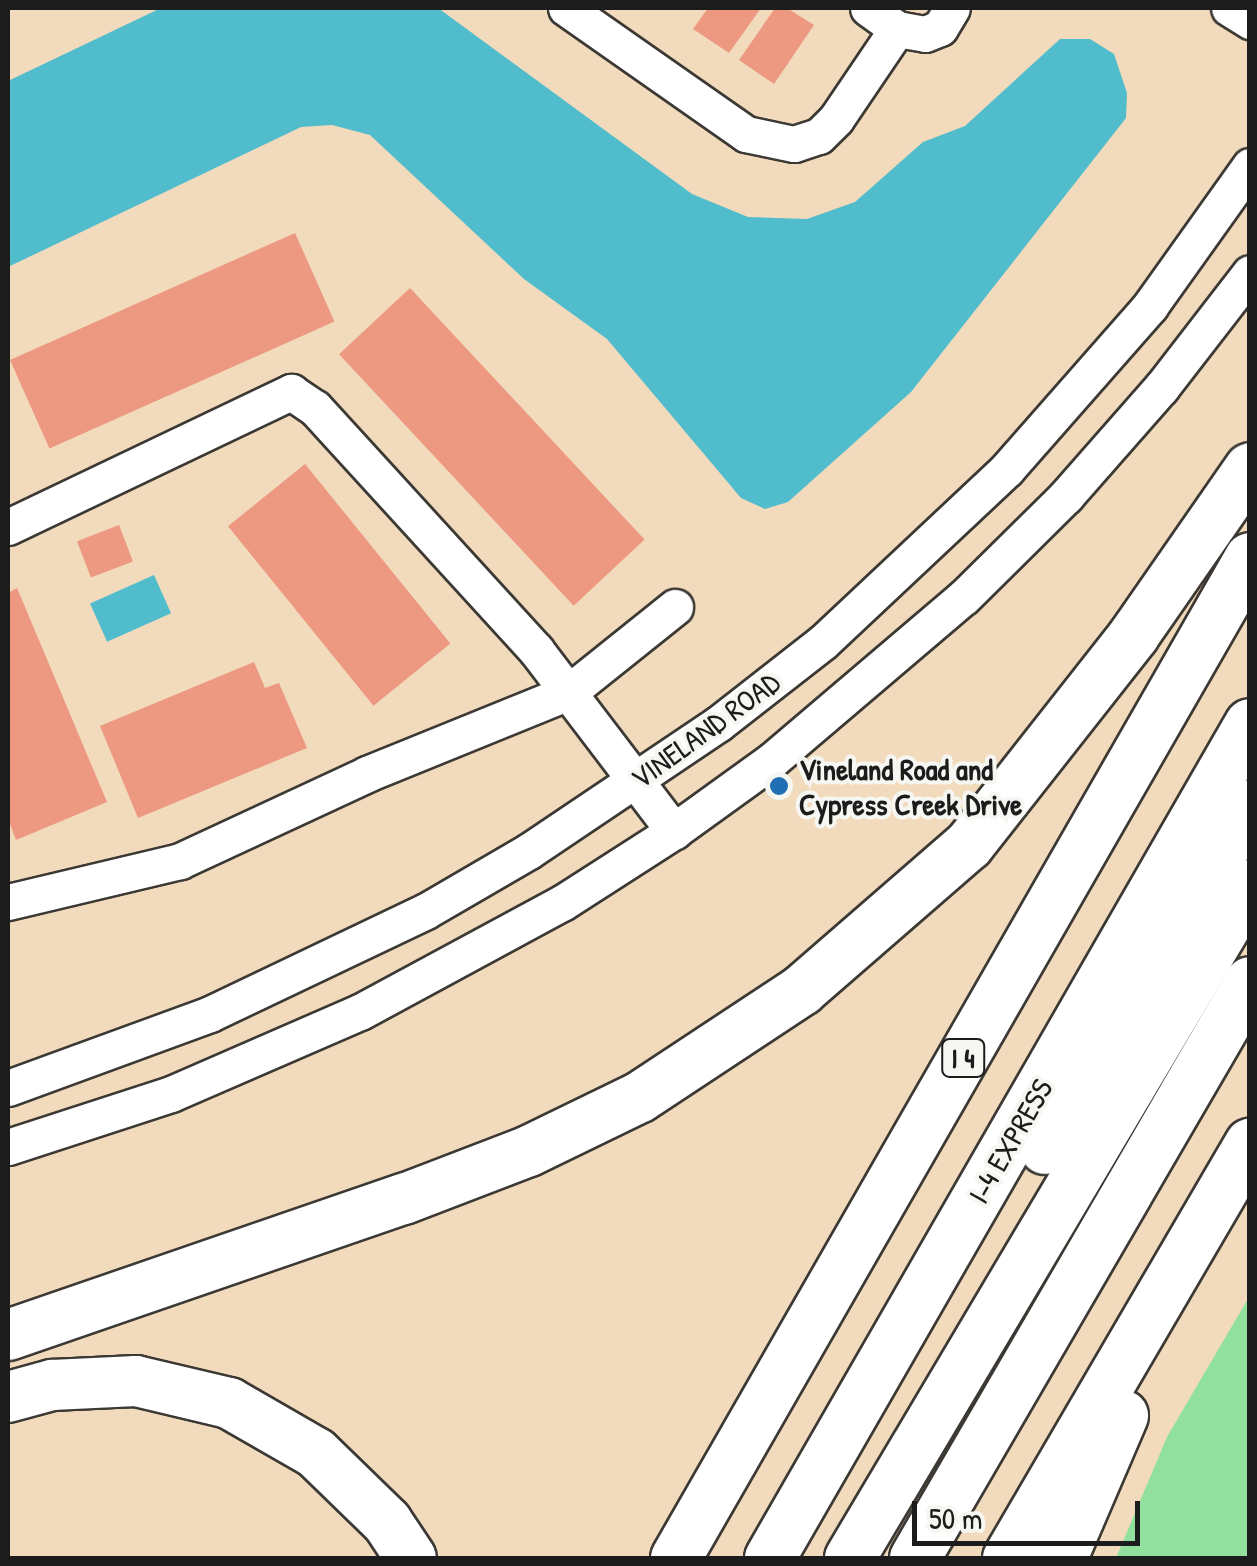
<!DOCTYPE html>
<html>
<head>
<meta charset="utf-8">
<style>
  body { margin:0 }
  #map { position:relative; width:1257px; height:1566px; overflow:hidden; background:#f2dbbc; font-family:"Patrick Hand",sans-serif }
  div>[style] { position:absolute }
  .green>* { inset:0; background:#92e09e }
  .water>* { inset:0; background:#50bccc; transform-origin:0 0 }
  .building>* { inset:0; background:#ed9881; transform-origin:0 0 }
  .roads { filter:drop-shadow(2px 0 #3c3934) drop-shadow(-2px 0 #3c3934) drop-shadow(0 2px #3c3934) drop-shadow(0 -2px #3c3934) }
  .minor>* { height:35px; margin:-17.5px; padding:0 17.5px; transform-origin:17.5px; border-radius:17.5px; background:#fff }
  .highway>* { height:50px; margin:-25px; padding:0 25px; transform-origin:25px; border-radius:25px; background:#fff }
  .dots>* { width:28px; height:28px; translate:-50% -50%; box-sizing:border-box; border:5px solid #f6f6f2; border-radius:50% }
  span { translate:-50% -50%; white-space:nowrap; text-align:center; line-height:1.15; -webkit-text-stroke:8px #f6f6f2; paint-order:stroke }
  .shield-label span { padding:2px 8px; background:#f6f6f2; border:2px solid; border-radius:8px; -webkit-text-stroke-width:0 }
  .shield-label { font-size:28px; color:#1c1c1c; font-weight:700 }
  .street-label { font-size:30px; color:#1c1c1c }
  .poi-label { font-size:30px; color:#1c1c1c; font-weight:700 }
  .left { translate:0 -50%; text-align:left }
  .frame { position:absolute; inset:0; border:10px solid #1c1c1c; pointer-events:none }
  .scale { position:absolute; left:912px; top:1501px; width:228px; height:45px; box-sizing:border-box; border:5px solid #1c1c1c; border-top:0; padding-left:12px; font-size:30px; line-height:35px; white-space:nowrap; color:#1c1c1c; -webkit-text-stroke:8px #f6f6f2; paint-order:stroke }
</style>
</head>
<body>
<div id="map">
  <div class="green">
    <i style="clip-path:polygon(1249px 1297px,1249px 1558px,1116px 1558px,1167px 1437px)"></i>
  </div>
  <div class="water">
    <i style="clip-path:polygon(161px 8px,438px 8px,692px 194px,748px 217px,807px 219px,855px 202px,923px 142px,965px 126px,1060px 39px,1090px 39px,1114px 54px,1127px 93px,1126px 118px,911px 392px,788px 502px,765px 509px,741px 498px,607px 339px,524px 279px,370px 135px,332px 125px,301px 127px,8px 267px,8px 81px)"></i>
    <i style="left:154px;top:575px;width:42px;height:70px;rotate:66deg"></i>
  </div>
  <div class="building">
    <i style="clip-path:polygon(708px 8px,761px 8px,729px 53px,693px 29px)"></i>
    <i style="clip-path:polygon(775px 8px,787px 8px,814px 25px,774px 84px,739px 60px)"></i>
    <i style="left:295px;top:233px;width:97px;height:312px;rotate:66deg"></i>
    <i style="left:410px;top:288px;width:344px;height:97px;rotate:47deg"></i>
    <i style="left:305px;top:464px;width:231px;height:99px;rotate:51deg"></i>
    <i style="left:119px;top:525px;width:39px;height:45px;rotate:69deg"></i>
    <i style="clip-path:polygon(17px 588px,107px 802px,16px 840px,8px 819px,8px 593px)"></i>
    <i style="clip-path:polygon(254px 662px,265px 688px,279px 683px,307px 748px,138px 818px,100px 726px)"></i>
  </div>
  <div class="roads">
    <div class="minor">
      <i style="left:566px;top:8px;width:220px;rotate:35deg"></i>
      <i style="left:746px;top:134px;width:49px;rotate:11.8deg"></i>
      <i style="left:794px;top:144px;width:26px;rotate:-18deg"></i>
      <i style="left:819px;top:136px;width:24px;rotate:-45deg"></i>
      <i style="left:836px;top:119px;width:109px;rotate:-55.9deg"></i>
      <i style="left:868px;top:8px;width:36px;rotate:36deg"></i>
      <i style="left:897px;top:29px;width:28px;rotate:10deg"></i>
      <i style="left:925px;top:34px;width:16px;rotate:-22deg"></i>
      <i style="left:940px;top:28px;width:23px;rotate:-59deg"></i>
      <i style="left:1229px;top:8px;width:25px;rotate:32deg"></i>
      <i style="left:8px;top:527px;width:314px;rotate:-25.5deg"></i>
      <i style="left:291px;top:392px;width:29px;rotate:34deg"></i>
      <i style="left:315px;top:408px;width:328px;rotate:47.6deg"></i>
      <i style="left:536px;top:650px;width:228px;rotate:52.7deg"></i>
      <i style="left:8px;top:902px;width:177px;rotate:-13.4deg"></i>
      <i style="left:180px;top:861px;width:206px;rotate:-24.9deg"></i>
      <i style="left:367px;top:774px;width:218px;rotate:-22.1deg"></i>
      <i style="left:569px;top:692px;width:136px;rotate:-38.7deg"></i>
      <i style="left:8px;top:1088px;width:215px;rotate:-20.1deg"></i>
      <i style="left:210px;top:1014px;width:239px;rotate:-25.5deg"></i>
      <i style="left:426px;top:911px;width:119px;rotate:-30.2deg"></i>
      <i style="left:529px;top:851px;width:228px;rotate:-33.9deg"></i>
      <i style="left:718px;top:724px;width:133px;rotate:-38deg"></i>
      <i style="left:823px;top:642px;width:253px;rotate:-43.2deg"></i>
      <i style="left:1007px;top:469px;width:217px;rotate:-48.7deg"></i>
      <i style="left:1150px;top:306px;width:172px;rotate:-54.5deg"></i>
      <i style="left:8px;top:1147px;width:171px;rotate:-18deg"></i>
      <i style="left:171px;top:1094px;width:206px;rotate:-23.5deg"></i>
      <i style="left:360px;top:1012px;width:230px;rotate:-28.4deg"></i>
      <i style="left:562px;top:903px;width:133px;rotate:-32.7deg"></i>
      <i style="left:674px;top:831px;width:120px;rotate:-35.8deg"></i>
      <i style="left:771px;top:761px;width:253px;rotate:-40.4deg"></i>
      <i style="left:964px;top:597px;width:144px;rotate:-44.7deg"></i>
      <i style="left:1066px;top:496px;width:144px;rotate:-48.7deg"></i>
      <i style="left:1161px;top:388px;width:145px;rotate:-52.3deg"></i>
    </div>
    <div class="highway">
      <i style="left:1045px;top:1149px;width:400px;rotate:-59.2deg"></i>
      <i style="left:8px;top:1335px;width:419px;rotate:-19deg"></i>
      <i style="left:404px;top:1199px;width:134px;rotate:-21deg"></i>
      <i style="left:529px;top:1151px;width:123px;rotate:-25.9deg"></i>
      <i style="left:640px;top:1097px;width:194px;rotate:-33.4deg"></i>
      <i style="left:802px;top:990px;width:221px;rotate:-41deg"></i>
      <i style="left:969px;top:845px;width:267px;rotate:-51.8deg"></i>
      <i style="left:1134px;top:635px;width:203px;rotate:-55.2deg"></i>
      <i style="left:8px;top:1397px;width:46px;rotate:-15.3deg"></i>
      <i style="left:52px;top:1385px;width:84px;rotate:-2.7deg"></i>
      <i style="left:136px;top:1381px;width:96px;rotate:13.3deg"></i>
      <i style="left:229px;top:1403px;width:100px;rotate:29.9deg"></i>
      <i style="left:316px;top:1453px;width:99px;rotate:44.2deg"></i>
      <i style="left:387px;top:1522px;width:43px;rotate:56.3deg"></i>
      <i style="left:676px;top:1558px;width:1153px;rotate:-60.14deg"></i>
      <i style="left:770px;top:1558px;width:962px;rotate:-60.08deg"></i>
      <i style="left:850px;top:1558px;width:783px;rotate:-59.27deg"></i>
      <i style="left:915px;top:1558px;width:666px;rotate:-59.82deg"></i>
      <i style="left:1008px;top:1558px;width:480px;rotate:-59.7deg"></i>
      <i style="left:1062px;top:1558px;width:155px;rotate:-66.8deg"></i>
    </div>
  </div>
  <div class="dots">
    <i style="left:779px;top:786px;background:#1f6fb2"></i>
  </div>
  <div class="shield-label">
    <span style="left:963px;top:1058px">I 4</span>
  </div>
  <div class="street-label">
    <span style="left:705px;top:730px;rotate:-36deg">VINELAND ROAD</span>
    <span style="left:1010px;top:1141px;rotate:-60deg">I-4 EXPRESS</span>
  </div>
  <div class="poi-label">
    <span class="left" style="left:799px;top:786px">Vineland Road and<br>Cypress Creek Drive</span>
  </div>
  <div class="frame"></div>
  <div class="scale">50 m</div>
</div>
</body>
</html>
